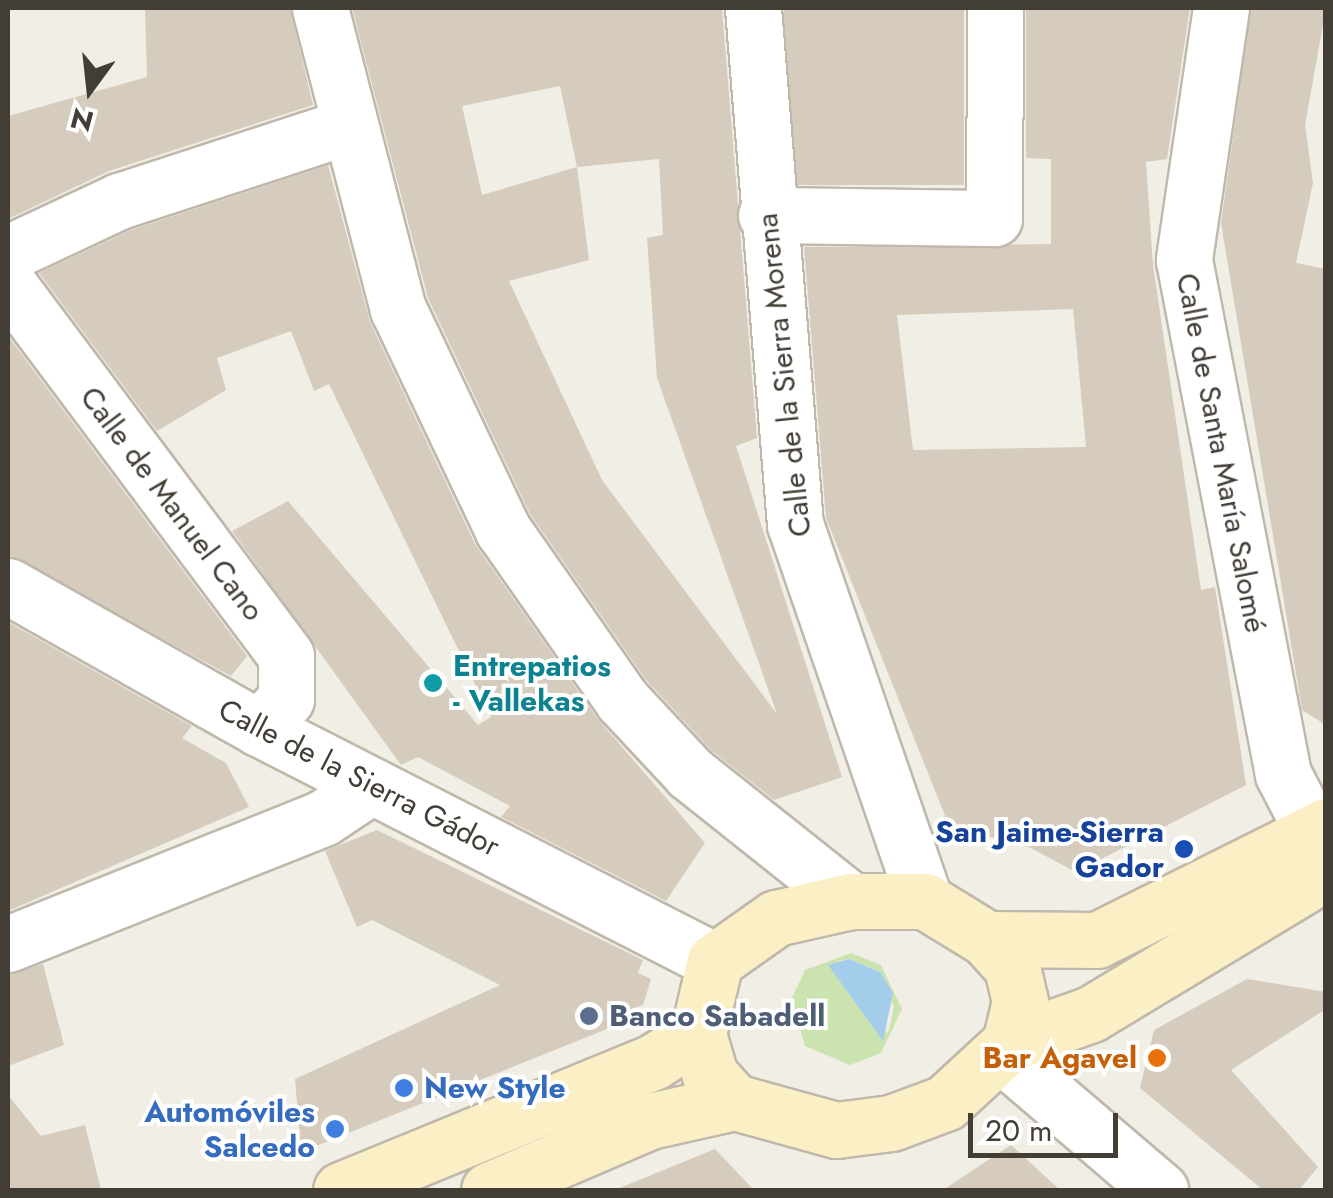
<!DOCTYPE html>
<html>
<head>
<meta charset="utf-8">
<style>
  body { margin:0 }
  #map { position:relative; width:1333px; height:1198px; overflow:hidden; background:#f1eee5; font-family:Jost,sans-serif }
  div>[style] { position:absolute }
  .green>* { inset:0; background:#cbe4af }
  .water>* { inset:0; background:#a4cdeb }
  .building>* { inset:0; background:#d5ccbe; transform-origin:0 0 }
  .roads { filter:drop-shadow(2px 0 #bfb8ab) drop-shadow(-2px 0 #bfb8ab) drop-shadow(0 2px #bfb8ab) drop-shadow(0 -2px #bfb8ab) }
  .street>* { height:55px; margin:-27.5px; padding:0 27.5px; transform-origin:27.5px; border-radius:27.5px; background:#fff }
  .secondary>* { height:55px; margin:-27.5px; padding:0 27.5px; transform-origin:27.5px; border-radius:27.5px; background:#fbefc5 }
  .dots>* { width:28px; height:28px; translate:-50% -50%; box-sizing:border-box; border:5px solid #fff; border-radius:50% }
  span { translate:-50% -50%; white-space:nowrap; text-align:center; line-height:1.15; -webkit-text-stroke:8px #fff; paint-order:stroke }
  .street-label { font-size:30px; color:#433e35 }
  .culture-label { font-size:30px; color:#0d838f; font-weight:700 }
  .left { translate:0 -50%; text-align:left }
  .transit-label { font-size:30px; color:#164399; font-weight:700 }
  .right { translate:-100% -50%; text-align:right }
  .service-label { font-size:30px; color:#4e5e75; font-weight:700 }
  .food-label { font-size:30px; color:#c56008; font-weight:700 }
  .shop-label { font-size:30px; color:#366cbe; font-weight:700 }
  .frame { position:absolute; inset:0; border:10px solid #433e35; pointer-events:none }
  .north { position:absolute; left:40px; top:40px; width:100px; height:100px; -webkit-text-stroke:8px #fff; paint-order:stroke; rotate:195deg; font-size:28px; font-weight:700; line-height:40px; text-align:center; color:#433e35 }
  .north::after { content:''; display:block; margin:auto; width:35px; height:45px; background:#433e35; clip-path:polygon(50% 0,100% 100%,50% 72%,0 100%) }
  .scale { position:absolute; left:968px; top:1113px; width:150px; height:45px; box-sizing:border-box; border:5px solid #433e35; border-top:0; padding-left:12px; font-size:30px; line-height:35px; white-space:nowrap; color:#433e35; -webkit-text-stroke:8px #fff; paint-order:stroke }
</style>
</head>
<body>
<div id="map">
  <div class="green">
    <i style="clip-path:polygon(evenodd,851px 953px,881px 965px,902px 1009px,881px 1053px,850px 1065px,805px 1046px,791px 1000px,805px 970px,851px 953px,849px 959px,880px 972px,894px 1007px,888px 1034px,838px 961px,849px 959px)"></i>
  </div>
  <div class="water">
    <i style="clip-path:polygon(849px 959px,880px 972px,893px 993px,883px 1041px,828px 965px)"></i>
  </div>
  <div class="building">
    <i style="clip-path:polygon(145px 8px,290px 8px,313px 105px,109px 171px,8px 219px,8px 116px,147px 77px)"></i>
    <i style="clip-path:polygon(evenodd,352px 8px,722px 8px,757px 438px,736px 446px,842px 777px,774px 800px,711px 750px,646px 680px,530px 514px,428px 298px,352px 8px,560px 86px,577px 167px,482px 195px,462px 106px,560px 86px,352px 8px,659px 159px,663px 235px,647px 238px,657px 378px,777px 714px,602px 480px,509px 281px,589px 260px,577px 167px,659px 159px)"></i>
    <i style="left:784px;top:8px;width:180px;height:177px"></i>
    <i style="clip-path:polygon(evenodd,1026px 8px,1190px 8px,1167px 159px,1146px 162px,1153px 265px,1201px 590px,1215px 587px,1246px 785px,1076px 872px,1023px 844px,950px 828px,826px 518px,804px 247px,1051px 244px,1051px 159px,1026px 158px,1026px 8px,1073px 309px,1086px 447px,913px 450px,897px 315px,1073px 309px)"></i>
    <i style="clip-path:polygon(1251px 8px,1326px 8px,1305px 125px,1313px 183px,1296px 263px,1326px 269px,1326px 725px,1302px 710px,1221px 223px)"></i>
    <i style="clip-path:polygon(328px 165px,370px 322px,475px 544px,597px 718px,705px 843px,666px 901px,501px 817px,510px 806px,418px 757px,401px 765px,232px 531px,288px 501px,478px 725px,491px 717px,329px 384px,314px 391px,291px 331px,217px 358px,226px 390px,157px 431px,39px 273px,131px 230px)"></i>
    <i style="clip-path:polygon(8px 336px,247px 656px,231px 676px,8px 555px)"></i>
    <i style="clip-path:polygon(8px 622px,192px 726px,182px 738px,226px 763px,249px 807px,8px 911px)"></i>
    <i style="clip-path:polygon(377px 830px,643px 960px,638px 973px,651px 979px,643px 1005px,608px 1017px,612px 1027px,301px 1152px,295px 1079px,500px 985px,372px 920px,357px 927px,325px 851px)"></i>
    <i style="clip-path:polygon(43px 964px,64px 1045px,8px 1066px,8px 975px)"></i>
    <i style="clip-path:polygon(1247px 979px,1326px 992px,1326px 1009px,1231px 1070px,1318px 1167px,1299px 1190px,1263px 1190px,1140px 1088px,1154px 1030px)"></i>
    <i style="clip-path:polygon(8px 1095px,41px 1136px,85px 1125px,101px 1190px,8px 1190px)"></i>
    <i style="clip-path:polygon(1011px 1145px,1060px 1190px,943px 1190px)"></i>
    <i style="clip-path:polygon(715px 1149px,754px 1190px,617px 1190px,617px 1189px)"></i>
  </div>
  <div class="roads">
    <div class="street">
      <i style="left:320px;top:8px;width:311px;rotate:75.5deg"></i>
      <i style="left:398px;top:309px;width:245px;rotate:64.6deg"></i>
      <i style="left:503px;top:530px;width:208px;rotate:55deg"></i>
      <i style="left:622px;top:700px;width:100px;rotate:47deg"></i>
      <i style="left:690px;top:773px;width:206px;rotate:38.5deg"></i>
      <i style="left:753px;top:8px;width:518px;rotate:85.35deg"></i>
      <i style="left:795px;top:524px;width:399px;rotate:71deg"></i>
      <i style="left:1221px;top:8px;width:255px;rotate:98.4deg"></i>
      <i style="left:1184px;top:260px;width:523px;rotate:79.1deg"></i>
      <i style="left:1283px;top:774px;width:65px;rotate:62.7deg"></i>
      <i style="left:766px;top:215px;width:228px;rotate:0.8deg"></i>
      <i style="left:994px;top:218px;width:210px;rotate:-89.7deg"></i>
      <i style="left:8px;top:253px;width:123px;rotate:-25.1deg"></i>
      <i style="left:119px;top:201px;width:238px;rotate:-18.1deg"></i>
      <i style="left:8px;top:284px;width:464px;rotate:53.2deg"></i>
      <i style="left:286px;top:656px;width:43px;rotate:90deg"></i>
      <i style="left:286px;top:699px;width:40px;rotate:133deg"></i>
      <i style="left:8px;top:586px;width:288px;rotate:29.5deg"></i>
      <i style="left:259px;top:728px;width:512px;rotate:27.07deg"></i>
      <i style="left:8px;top:944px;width:339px;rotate:-21.8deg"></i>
      <i style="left:323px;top:818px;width:58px;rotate:-33.7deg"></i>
      <i style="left:1002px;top:1055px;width:208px;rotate:40.5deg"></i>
    </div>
    <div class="secondary">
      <i style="left:851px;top:901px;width:74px"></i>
      <i style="left:925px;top:901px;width:73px;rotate:31.5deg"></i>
      <i style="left:987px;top:939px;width:38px;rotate:48deg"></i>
      <i style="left:1012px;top:967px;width:35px;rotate:77deg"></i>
      <i style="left:1020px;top:1001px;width:43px;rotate:103.4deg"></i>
      <i style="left:1010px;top:1043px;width:88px;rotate:137.3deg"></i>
      <i style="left:945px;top:1103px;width:58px;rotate:159.7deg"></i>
      <i style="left:891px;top:1123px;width:55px;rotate:172.7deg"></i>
      <i style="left:836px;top:1130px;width:106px;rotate:-164.6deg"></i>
      <i style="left:734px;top:1102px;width:36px;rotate:-132deg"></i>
      <i style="left:710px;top:1075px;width:43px;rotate:-106.3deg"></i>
      <i style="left:698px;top:1034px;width:75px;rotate:-76.9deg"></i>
      <i style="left:715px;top:961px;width:75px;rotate:-35.2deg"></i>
      <i style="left:776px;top:918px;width:77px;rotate:-12.8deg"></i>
      <i style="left:987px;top:939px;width:110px;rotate:0.5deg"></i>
      <i style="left:1097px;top:940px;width:256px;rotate:-26.5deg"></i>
      <i style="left:1010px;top:1043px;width:86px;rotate:-19.7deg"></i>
      <i style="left:1091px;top:1014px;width:275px;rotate:-31.1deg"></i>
      <i style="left:341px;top:1190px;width:337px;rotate:-22.3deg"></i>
      <i style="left:653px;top:1062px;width:53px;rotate:-31.9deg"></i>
      <i style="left:489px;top:1190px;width:175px;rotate:-23.2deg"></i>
      <i style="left:650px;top:1121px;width:86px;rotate:-12.7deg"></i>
    </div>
  </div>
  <div class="dots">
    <i style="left:433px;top:683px;background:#0f9aa8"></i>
    <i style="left:1184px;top:849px;background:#1a4fb4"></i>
    <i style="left:589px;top:1016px;background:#5c6f8a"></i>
    <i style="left:1157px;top:1058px;background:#e8710a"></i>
    <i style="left:404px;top:1088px;background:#3f7fe0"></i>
    <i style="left:335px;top:1129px;background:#3f7fe0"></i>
  </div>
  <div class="street-label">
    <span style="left:784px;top:375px;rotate:-96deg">Calle de la Sierra Morena</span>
    <span style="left:1221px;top:453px;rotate:79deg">Calle de Santa María Salomé</span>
    <span style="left:172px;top:504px;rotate:53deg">Calle de Manuel Cano</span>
    <span style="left:359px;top:778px;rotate:27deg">Calle de la Sierra Gádor</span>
  </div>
  <div class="culture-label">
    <span class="left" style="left:453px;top:683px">Entrepatios<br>- Vallekas</span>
  </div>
  <div class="transit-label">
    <span class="right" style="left:1164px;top:849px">San Jaime-Sierra<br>Gador</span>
  </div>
  <div class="service-label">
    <span class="left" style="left:609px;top:1016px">Banco Sabadell</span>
  </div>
  <div class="food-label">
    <span class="right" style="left:1137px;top:1058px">Bar Agavel</span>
  </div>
  <div class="shop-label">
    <span class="left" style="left:424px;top:1088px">New Style</span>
    <span class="right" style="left:315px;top:1129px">Automóviles<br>Salcedo</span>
  </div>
  <div class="frame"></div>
  <div class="north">N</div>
  <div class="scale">20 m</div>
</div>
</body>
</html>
